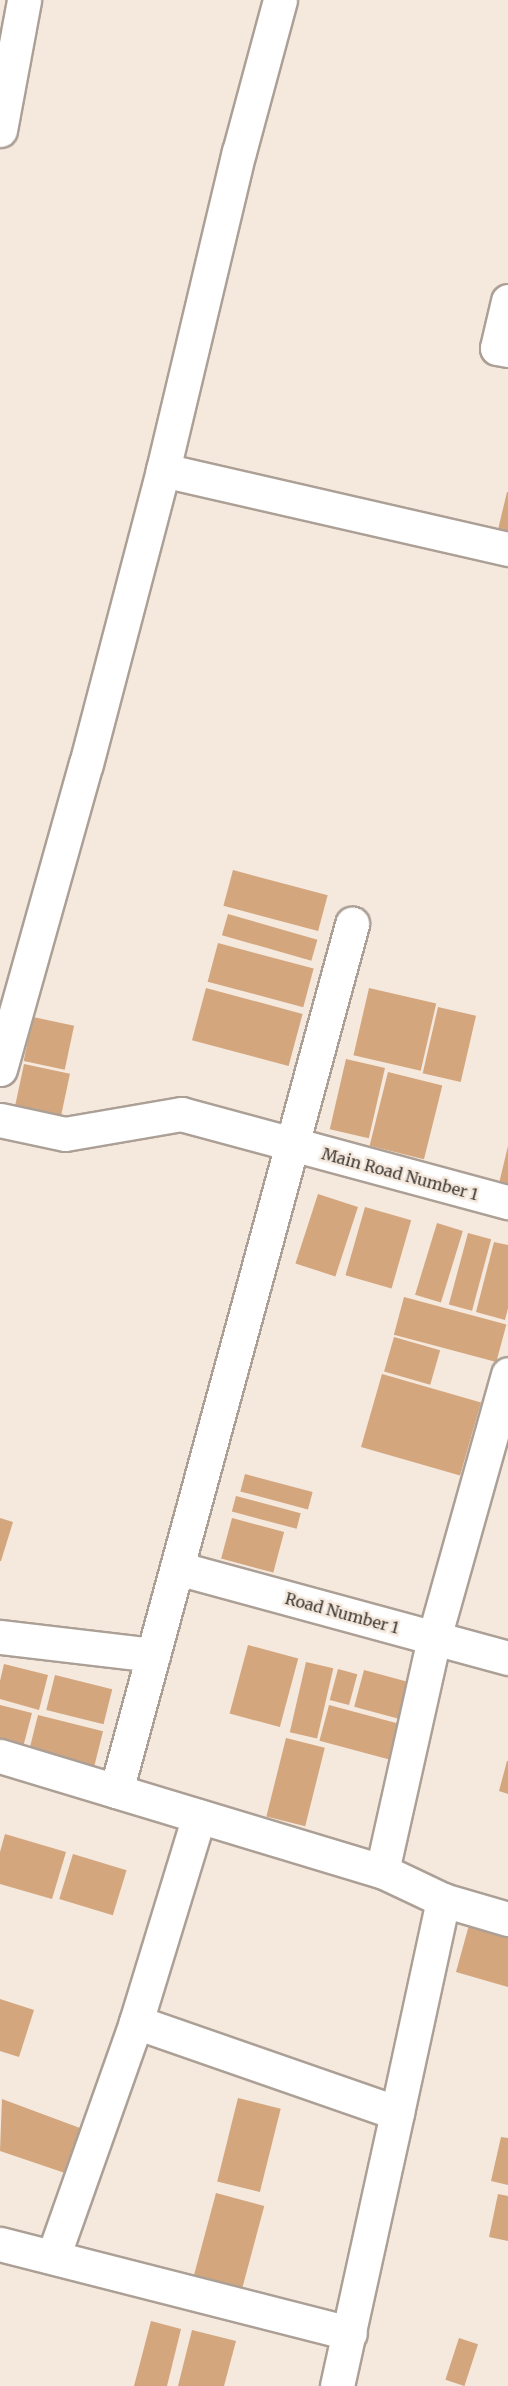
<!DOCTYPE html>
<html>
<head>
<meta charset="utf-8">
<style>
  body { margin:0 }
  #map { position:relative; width:508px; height:2386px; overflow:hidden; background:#f5e8dd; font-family:Merriweather,serif }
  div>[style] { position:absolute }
  .building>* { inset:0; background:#d3a67e; transform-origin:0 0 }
  .roads { filter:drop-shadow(2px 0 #aca096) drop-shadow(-2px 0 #aca096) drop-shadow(0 2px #aca096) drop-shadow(0 -2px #aca096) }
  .minor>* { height:33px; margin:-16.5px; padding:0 16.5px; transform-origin:16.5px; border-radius:16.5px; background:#fff }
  span { translate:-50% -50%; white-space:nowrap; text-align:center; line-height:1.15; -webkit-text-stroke:5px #f5e8dd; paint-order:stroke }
  .street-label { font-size:16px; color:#403b37 }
</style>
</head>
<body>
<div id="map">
  <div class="building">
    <i style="clip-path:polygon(507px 492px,508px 492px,508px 545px,495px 542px)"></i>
    <i style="left:233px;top:870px;width:98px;height:37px;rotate:15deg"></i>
    <i style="left:228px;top:914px;width:93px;height:22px;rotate:16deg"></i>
    <i style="left:218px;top:943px;width:99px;height:40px;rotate:15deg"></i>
    <i style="left:206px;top:988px;width:100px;height:54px;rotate:15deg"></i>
    <i style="left:369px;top:988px;width:69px;height:69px;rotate:13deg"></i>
    <i style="left:438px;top:1007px;width:39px;height:68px;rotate:13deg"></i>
    <i style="left:33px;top:1017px;width:42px;height:45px;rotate:12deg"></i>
    <i style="left:346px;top:1059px;width:40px;height:72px;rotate:13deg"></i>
    <i style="left:24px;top:1064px;width:47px;height:47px;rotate:12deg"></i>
    <i style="left:388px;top:1072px;width:56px;height:76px;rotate:14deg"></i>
    <i style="clip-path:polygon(508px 1146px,508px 1199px,496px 1196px)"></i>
    <i style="left:318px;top:1194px;width:42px;height:73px;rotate:18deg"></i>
    <i style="left:365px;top:1207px;width:48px;height:71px;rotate:16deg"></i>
    <i style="left:437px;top:1223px;width:27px;height:75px;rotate:17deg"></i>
    <i style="left:468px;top:1233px;width:24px;height:74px;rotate:15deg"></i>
    <i style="clip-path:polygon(494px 1242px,508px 1245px,508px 1308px,505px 1320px,476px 1312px)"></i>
    <i style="left:404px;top:1297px;width:106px;height:39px;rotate:15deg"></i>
    <i style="left:394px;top:1337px;width:48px;height:36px;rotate:16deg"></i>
    <i style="left:382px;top:1374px;width:103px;height:76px;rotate:16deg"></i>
    <i style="left:245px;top:1474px;width:70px;height:18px;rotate:15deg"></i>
    <i style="left:236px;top:1496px;width:67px;height:16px;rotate:15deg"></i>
    <i style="clip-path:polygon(0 1518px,13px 1522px,1px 1561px,0 1561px)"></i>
    <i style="left:232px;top:1518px;width:54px;height:42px;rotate:15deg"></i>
    <i style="left:248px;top:1645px;width:52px;height:71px;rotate:15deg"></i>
    <i style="left:306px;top:1662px;width:28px;height:72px;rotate:13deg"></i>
    <i style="clip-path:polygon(4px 1664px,48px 1675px,39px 1710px,0 1699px,0 1681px)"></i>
    <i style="left:338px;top:1669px;width:20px;height:32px;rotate:15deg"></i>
    <i style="left:364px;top:1670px;width:48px;height:38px;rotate:15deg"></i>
    <i style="left:55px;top:1675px;width:59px;height:36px;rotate:14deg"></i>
    <i style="clip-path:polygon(0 1705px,32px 1713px,22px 1751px,0 1746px)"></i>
    <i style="left:329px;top:1705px;width:83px;height:37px;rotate:15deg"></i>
    <i style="left:38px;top:1715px;width:67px;height:39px;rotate:14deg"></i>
    <i style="left:286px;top:1738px;width:40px;height:81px;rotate:14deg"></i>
    <i style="clip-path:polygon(507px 1761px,508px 1761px,508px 1794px,499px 1791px)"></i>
    <i style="clip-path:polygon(5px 1834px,66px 1852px,52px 1899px,0 1884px,0 1852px)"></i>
    <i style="left:73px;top:1854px;width:56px;height:47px;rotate:17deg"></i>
    <i style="clip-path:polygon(469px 1925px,508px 1936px,508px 1987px,456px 1972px)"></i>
    <i style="clip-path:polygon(0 1999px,34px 2010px,19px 2057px,0 2051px)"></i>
    <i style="left:238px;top:2098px;width:44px;height:86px;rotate:14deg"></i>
    <i style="clip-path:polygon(2px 2099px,80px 2128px,65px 2173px,0 2151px)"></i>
    <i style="clip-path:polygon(501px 2137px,508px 2138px,508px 2185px,491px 2181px)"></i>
    <i style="left:216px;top:2193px;width:50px;height:95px;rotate:15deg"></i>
    <i style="clip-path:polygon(498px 2194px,508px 2196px,508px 2241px,489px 2237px)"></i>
    <i style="clip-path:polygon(151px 2321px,181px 2329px,167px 2386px,134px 2386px)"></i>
    <i style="clip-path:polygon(192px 2330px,236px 2341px,224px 2386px,178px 2386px)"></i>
    <i style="left:459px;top:2338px;width:20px;height:44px;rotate:18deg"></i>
  </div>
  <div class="roads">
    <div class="minor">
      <i style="left:0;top:130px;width:132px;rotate:-79.5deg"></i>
      <i style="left:508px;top:301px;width:48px;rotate:103.2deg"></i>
      <i style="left:497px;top:348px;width:11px;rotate:10deg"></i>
      <i style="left:163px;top:470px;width:354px;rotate:12.9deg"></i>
      <i style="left:0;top:1069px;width:317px;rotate:-74.3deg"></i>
      <i style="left:86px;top:764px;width:304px;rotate:-75.3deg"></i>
      <i style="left:163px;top:470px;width:327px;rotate:-76.6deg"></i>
      <i style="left:239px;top:152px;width:157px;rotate:-74.9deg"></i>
      <i style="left:0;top:1120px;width:66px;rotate:12.2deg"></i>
      <i style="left:65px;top:1134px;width:118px;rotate:-9.8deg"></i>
      <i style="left:181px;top:1114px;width:339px;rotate:15.1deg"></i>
      <i style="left:177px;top:1568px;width:343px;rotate:15.2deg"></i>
      <i style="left:0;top:1637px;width:154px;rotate:6.7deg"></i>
      <i style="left:0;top:1756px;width:399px;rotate:16.8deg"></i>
      <i style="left:382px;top:1871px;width:68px;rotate:25.4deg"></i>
      <i style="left:443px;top:1900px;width:68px;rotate:16.3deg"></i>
      <i style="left:116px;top:1791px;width:899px;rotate:-74.77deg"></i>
      <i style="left:382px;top:1871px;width:239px;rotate:-77.4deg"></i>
      <i style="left:434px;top:1638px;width:274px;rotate:-74.3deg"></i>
      <i style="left:136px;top:2022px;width:276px;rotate:19.2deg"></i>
      <i style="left:397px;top:2113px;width:218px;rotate:-77.8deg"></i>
      <i style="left:0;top:2244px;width:361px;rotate:14.3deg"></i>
      <i style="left:53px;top:2257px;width:249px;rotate:-70.5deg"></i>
      <i style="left:136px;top:2022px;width:215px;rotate:-73deg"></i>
      <i style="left:337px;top:2386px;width:280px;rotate:-77.6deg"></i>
    </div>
  </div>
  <div class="street-label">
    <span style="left:400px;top:1174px;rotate:15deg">Main Road Number 1</span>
    <span style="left:342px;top:1613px;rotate:15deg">Road Number 1</span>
  </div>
</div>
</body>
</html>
